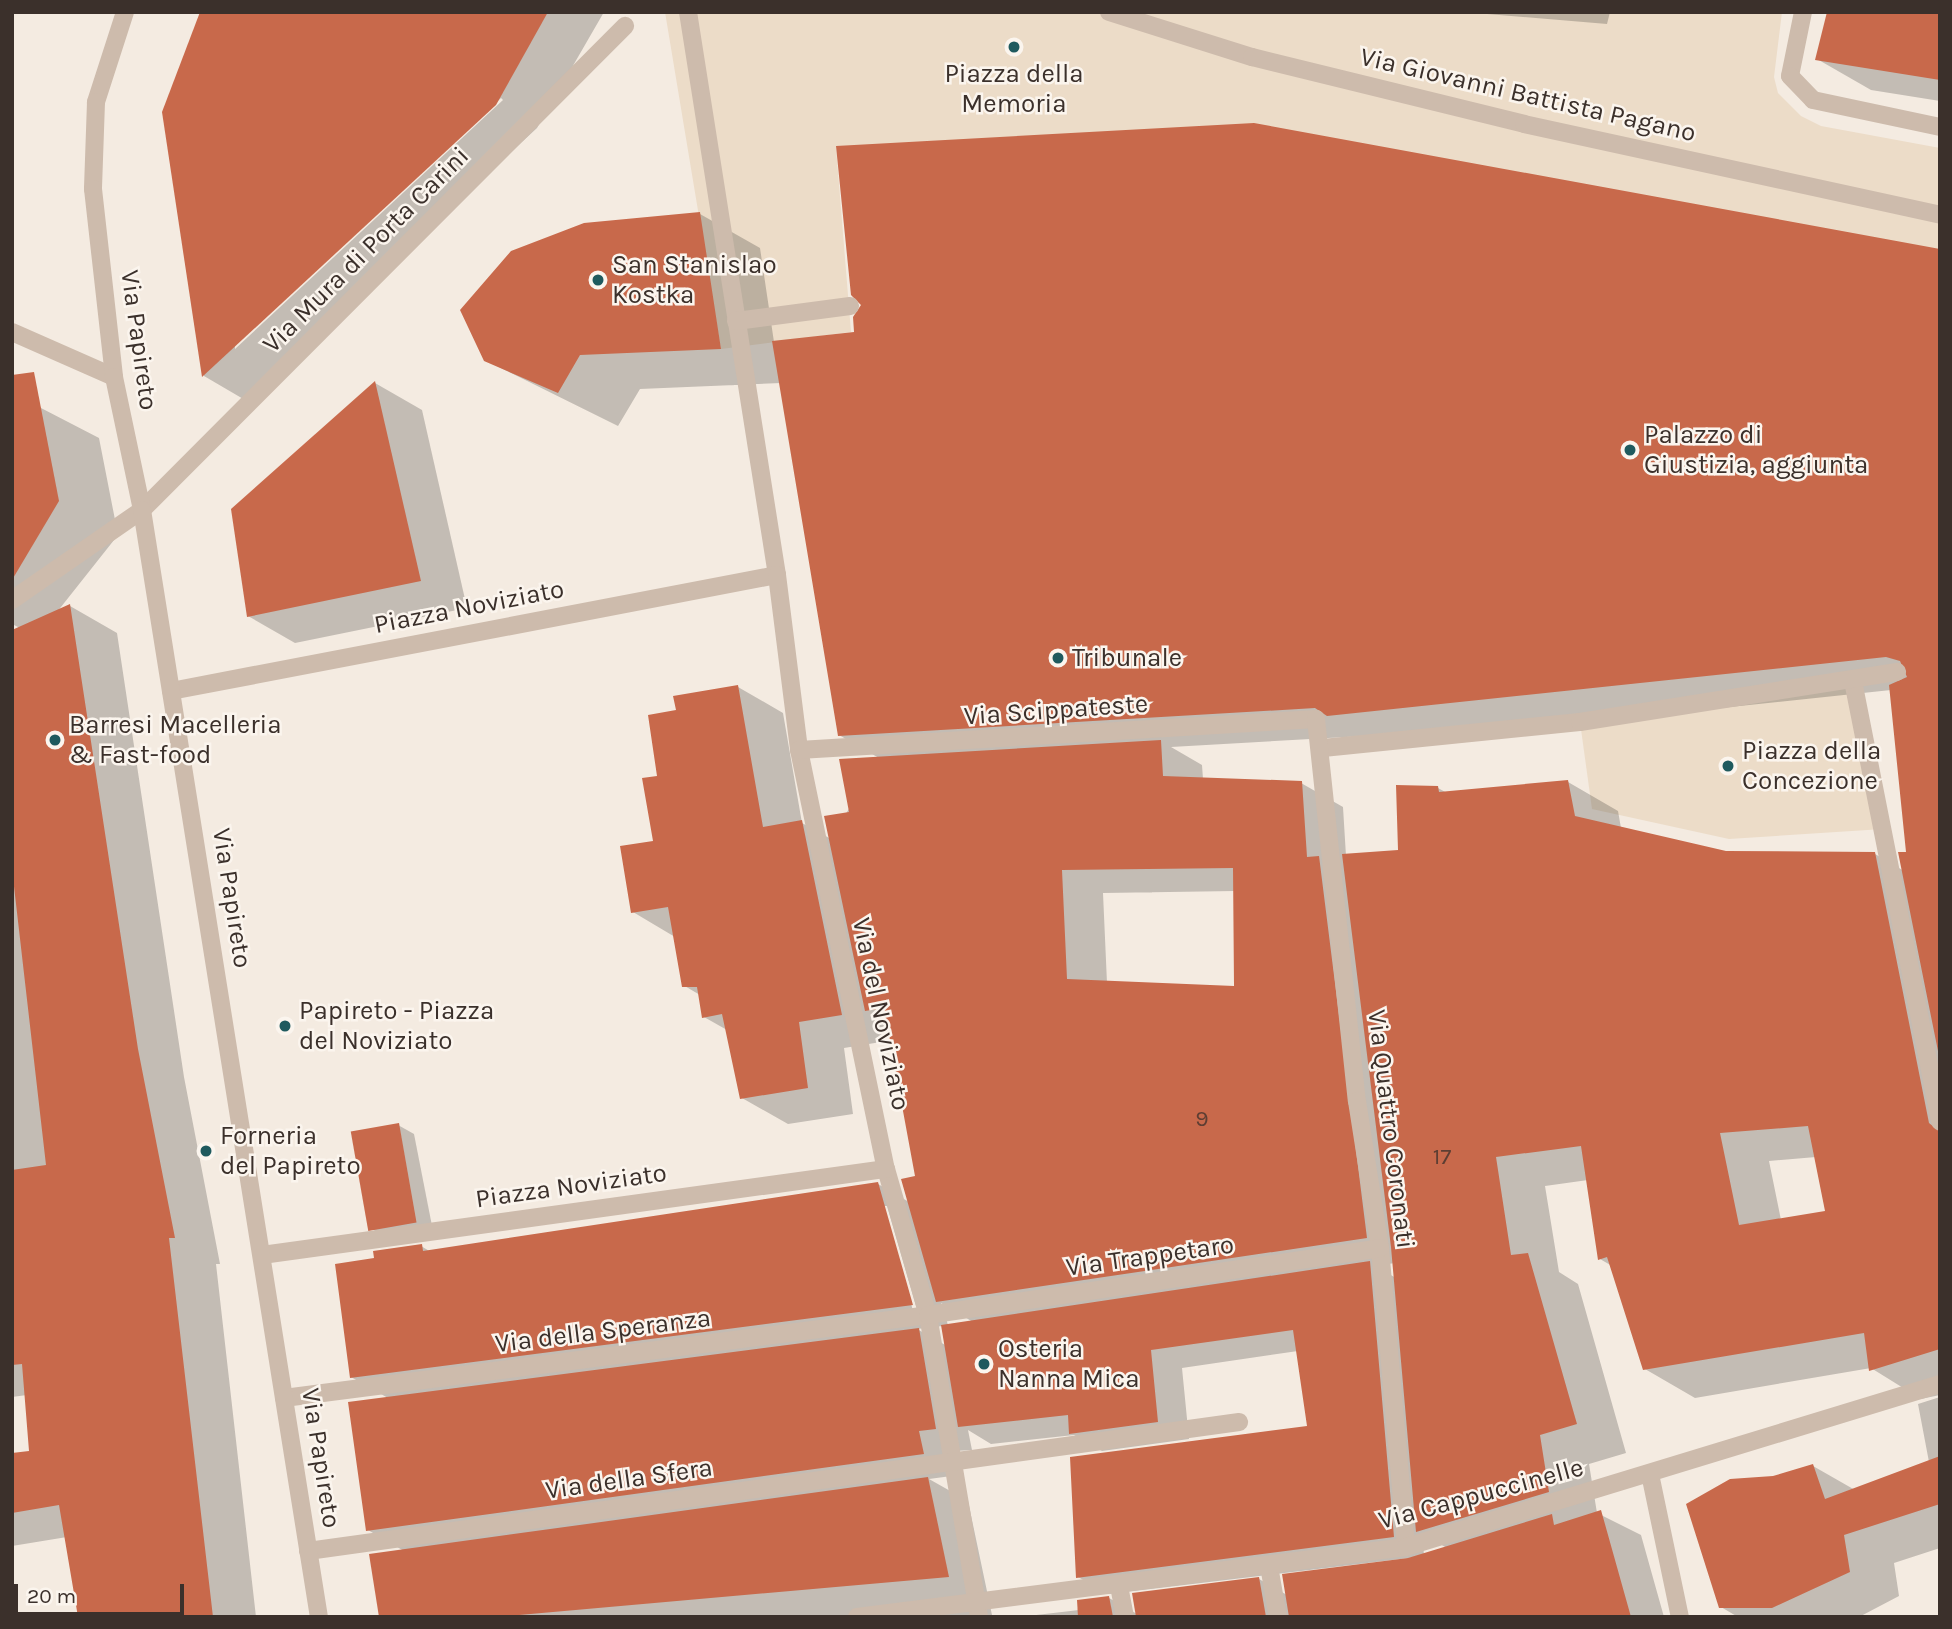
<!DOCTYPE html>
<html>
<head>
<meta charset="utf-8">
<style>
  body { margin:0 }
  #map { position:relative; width:1952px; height:1629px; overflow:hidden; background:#f4ebe1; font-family:Karla,sans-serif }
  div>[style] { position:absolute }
  .plaza>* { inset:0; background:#ecdcc8 }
  .shadow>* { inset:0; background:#0003 }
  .building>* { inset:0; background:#c8694b; transform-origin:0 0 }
  .pedestrian>* { height:18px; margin:-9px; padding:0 9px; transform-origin:9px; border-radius:9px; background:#cdbbac }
  .minor>* { height:18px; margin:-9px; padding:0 9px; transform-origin:9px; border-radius:9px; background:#cdbbac }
  .tertiary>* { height:18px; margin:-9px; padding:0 9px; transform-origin:9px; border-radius:9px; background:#cdbbac }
  .dots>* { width:19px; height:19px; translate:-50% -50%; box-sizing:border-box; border:4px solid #fbf5ee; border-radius:50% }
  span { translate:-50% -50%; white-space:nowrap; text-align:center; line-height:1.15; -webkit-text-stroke:5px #fbf5ee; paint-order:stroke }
  .number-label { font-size:23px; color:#5e3e33 }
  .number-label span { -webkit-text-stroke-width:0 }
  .poi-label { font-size:26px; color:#3b302b }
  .left { translate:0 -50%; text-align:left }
  .street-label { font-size:26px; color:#3b302b }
  .frame { position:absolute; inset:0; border:14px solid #3b302b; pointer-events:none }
  .scale { position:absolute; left:14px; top:1584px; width:170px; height:32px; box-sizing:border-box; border:4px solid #3b302b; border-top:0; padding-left:9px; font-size:21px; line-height:24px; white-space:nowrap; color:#3b302b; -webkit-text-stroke:5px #fbf5ee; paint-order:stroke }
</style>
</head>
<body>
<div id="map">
  <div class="plaza">
    <i style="clip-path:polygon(665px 12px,1782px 12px,1774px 77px,1778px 93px,1801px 116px,1821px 126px,1940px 148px,1940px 249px,836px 147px,851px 332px,721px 349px)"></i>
    <i style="clip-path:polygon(1853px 681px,1883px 829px,1729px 839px,1592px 809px,1580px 722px)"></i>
  </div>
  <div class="shadow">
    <i style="clip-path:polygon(evenodd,203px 12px,604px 12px,537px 128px,245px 400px,204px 376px,164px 112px,203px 12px,501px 98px,503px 100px,235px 349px,235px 344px,501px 98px)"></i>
    <i style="clip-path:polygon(1463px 12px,1610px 12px,1607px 24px)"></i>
    <i style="clip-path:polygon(1940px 12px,1940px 101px,1871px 90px,1817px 59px)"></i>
    <i style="clip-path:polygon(evenodd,700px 214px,760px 248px,774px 342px,1940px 251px,1940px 1395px,1921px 1399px,1871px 1368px,1695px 1398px,1645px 1369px,1612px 1266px,1600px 1259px,1588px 1180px,1545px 1186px,1559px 1272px,1578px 1284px,1626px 1453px,1589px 1464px,1597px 1513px,1641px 1535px,1664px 1617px,1019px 1617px,1079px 1610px,1109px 1598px,1137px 1614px,1259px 1579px,1287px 1595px,1417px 1557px,1109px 1594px,1078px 1577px,1309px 1428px,1298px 1351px,1182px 1368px,1189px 1439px,1102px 1451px,1074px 1435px,991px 1444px,968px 1430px,972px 1450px,954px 1451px,959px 1475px,929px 1479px,968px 1501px,992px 1615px,381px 1617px,404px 1551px,368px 1530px,388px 1398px,351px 1377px,376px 1260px,421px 1246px,431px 1252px,878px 1184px,909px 1202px,917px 1178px,888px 1023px,883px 1019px,887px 1041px,844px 1048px,853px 1114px,788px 1124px,742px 1098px,727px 1030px,704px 1017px,700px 995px,683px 985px,675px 937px,633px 912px,655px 842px,659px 777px,678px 712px,738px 687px,783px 713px,802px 823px,831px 839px,879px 758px,839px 735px,781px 383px,640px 389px,618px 426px,485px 360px,700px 214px,1891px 690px,1908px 854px,1904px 871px,1875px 854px,1726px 853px,1621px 828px,1618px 811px,1568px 782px,1447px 793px,1438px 788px,1400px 852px,1346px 856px,1343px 807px,1301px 783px,1203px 779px,1202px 765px,1171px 747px,1364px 736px,1378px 744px,1891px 690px,700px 214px,1235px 891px,1236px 988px,1107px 983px,1103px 893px,1235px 891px,700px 214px,1816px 1157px,1827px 1212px,1781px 1220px,1769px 1161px,1816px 1157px,700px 214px,883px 1206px,887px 1206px,918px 1313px,914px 1314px,883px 1206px,700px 214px,1395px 1263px,1396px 1278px,1375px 1266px,1395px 1263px,700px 214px,941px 1303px,973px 1322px,948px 1325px,941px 1303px,700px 214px,943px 1326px,947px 1346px,917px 1329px,943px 1326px,700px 214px,1422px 1534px,1447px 1548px,1424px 1555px,1422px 1534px)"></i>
    <i style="clip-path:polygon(375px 383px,422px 410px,467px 608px,295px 643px,248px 616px)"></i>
    <i style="clip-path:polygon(12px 393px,99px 438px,118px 535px,57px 612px,70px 606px,117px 633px,184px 1077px,220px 1264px,216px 1264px,256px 1617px,80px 1617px,67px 1537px,12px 1546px,12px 1454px,31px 1452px,27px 1395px,12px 1397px,12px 632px,20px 628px,12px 624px)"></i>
    <i style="clip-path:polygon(398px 1125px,414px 1134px,433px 1231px,386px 1237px,370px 1228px)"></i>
    <i style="clip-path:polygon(1940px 1397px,1940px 1548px,1894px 1563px,1899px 1596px,1859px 1617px,1738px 1617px,1721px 1607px,1774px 1478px,1813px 1466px,1855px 1490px,1929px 1462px,1918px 1404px)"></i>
  </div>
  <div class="building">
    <i style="clip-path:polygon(200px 12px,548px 12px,496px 105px,202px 377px,162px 112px)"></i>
    <i style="clip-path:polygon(1827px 12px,1940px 12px,1940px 80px,1815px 60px)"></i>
    <i style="clip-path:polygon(1254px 123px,1940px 249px,1940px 1061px,1898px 852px,1906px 852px,1889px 685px,1907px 677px,1900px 661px,1886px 657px,1327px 716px,1315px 708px,838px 736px,772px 341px,854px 332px,853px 317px,861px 305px,851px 295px,836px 146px)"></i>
    <i style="clip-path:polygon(700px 212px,721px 349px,580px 355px,558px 393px,484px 361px,460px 310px,511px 251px,584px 223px)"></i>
    <i style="clip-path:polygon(34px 372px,59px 501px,12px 580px,12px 375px)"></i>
    <i style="clip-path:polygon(375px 381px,421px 581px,247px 617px,231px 509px)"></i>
    <i style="clip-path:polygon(70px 604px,138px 1049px,175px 1238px,169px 1238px,213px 1617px,78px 1617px,59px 1505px,12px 1513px,12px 1453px,29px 1451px,22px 1364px,12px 1365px,12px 1170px,46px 1165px,12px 869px,12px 630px)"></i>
    <i style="clip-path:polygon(738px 685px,763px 827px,802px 820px,842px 1015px,799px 1022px,808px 1088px,740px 1099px,722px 1014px,702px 1018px,697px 987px,682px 987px,668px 907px,631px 913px,620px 846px,653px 841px,642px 778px,657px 776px,648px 715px,676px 710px,673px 696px)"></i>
    <i style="clip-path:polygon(evenodd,1161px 740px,1163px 776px,1302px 781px,1307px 857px,1319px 856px,1367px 1238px,936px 1302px,901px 1179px,915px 1176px,884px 1008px,865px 1011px,824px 816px,849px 812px,839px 759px,1161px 740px,1233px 868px,1234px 986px,1067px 979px,1062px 870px,1233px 868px)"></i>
    <i style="clip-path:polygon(evenodd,1568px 780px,1575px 816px,1726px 851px,1875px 852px,1929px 1123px,1940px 1132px,1940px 1349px,1869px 1371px,1864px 1333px,1643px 1370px,1607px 1257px,1598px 1260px,1581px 1146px,1496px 1157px,1511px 1255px,1528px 1253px,1577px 1424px,1540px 1435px,1549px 1492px,1416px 1532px,1391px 1247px,1342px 854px,1398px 850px,1396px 785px,1438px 786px,1439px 792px,1568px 780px,1808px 1126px,1825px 1211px,1739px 1225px,1720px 1133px,1808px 1126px)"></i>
    <i style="left:399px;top:1123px;width:101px;height:49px;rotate:80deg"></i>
    <i style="clip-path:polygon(878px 1182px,913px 1305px,350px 1378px,335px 1264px,374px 1258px,373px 1251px,422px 1244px,423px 1251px)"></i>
    <i style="clip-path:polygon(1370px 1261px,1394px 1537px,1076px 1578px,1070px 1457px,1307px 1426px,1293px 1330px,1151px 1350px,1158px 1422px,1069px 1434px,1068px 1415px,958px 1427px,941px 1325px)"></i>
    <i style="clip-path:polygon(919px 1328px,936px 1429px,919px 1431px,924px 1454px,366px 1531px,348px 1402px)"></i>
    <i style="clip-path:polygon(1940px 1456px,1940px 1504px,1844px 1535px,1850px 1572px,1772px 1608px,1719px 1608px,1686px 1504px,1730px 1479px,1773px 1476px,1813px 1464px,1825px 1499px)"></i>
    <i style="clip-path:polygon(928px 1477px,949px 1577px,496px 1617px,379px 1617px,369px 1554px)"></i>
    <i style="clip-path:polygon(1601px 1510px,1631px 1617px,1289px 1617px,1282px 1574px,1408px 1558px,1552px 1514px,1554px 1525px)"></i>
    <i style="clip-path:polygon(1259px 1577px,1266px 1617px,1136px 1617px,1132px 1593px)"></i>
    <i style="clip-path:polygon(1109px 1596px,1113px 1617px,1078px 1617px,1077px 1600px)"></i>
  </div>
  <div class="pedestrian">
    <i style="left:688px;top:12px;width:570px;rotate:81.02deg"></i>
    <i style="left:1109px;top:12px;width:150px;rotate:17.5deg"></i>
    <i style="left:1252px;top:57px;width:280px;rotate:13.8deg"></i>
    <i style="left:1524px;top:124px;width:426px;rotate:12.3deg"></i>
    <i style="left:736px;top:321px;width:115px;rotate:-7.5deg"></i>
  </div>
  <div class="minor">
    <i style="left:1803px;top:12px;width:65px;rotate:101.5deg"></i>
    <i style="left:1790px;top:76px;width:33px;rotate:46deg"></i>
    <i style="left:1813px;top:100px;width:130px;rotate:12deg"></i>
    <i style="left:12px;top:332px;width:111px;rotate:23.8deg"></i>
    <i style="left:12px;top:600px;width:158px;rotate:-34.7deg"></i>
    <i style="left:142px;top:510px;width:684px;rotate:-45.06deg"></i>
    <i style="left:1853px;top:681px;width:449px;rotate:78.8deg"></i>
    <i style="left:171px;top:691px;width:617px;rotate:-10.84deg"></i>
    <i style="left:777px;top:575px;width:176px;rotate:82.8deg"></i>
    <i style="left:799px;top:750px;width:428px;rotate:78.3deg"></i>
    <i style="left:886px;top:1169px;width:152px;rotate:74deg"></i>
    <i style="left:928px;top:1315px;width:306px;rotate:80.4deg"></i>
    <i style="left:1323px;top:748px;width:258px;rotate:-5.8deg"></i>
    <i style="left:1580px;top:722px;width:321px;rotate:-9deg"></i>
    <i style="left:799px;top:750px;width:518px;rotate:-3.43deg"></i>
    <i style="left:1316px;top:719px;width:384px;rotate:83.9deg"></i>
    <i style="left:1357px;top:1101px;width:149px;rotate:81.1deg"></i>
    <i style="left:1380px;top:1248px;width:300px;rotate:85deg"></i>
    <i style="left:262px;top:1255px;width:630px;rotate:-7.85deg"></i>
    <i style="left:284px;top:1398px;width:649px;rotate:-7.34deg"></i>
    <i style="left:928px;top:1315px;width:457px;rotate:-8.4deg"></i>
    <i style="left:1650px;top:1474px;width:146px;rotate:78.2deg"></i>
    <i style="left:308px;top:1551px;width:940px;rotate:-7.89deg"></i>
    <i style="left:1269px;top:1566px;width:52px;rotate:80deg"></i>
    <i style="left:1119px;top:1586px;width:32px;rotate:79deg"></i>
    <i style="left:857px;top:1617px;width:553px;rotate:-7.27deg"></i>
    <i style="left:1406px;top:1547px;width:558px;rotate:-16.97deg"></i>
  </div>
  <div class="tertiary">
    <i style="left:125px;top:12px;width:95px;rotate:107.9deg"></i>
    <i style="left:96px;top:102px;width:87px;rotate:92deg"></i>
    <i style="left:93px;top:189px;width:189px;rotate:83.6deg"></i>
    <i style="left:114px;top:377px;width:136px;rotate:78.1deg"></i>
    <i style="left:142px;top:510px;width:1121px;rotate:80.92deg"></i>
  </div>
  <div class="dots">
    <i style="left:1014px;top:47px;background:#1f5a5e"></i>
    <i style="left:598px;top:280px;background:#1f5a5e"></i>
    <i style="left:1630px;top:450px;background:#1f5a5e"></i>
    <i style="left:1058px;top:658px;background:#1f5a5e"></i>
    <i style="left:55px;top:740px;background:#1f5a5e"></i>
    <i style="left:1728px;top:766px;background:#1f5a5e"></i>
    <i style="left:285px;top:1026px;background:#1f5a5e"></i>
    <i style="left:206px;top:1151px;background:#1f5a5e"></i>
    <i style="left:984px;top:1364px;background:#1f5a5e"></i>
  </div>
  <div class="number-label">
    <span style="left:1202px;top:1119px">9</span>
    <span style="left:1442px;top:1157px">17</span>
  </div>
  <div class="poi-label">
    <span style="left:1014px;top:89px">Piazza della<br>Memoria</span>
    <span class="left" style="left:612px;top:280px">San Stanislao<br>Kostka</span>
    <span class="left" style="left:1644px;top:450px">Palazzo di<br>Giustizia, aggiunta</span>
    <span class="left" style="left:1072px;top:658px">Tribunale</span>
    <span class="left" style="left:69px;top:740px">Barresi Macelleria<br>&amp; Fast-food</span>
    <span class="left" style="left:1742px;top:766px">Piazza della<br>Concezione</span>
    <span class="left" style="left:299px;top:1026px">Papireto - Piazza<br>del Noviziato</span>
    <span class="left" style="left:220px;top:1151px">Forneria<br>del Papireto</span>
    <span class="left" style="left:998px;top:1364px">Osteria<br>Nanna Mica</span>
  </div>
  <div class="street-label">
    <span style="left:1528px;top:95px;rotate:13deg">Via Giovanni Battista Pagano</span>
    <span style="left:366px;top:250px;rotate:-45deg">Via Mura di Porta Carini</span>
    <span style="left:139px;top:340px;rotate:82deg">Via Papireto</span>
    <span style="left:469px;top:607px;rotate:-11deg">Piazza Noviziato</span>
    <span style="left:1056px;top:710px;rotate:-4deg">Via Scippateste</span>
    <span style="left:232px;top:898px;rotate:81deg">Via Papireto</span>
    <span style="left:881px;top:1014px;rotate:78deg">Via del Noviziato</span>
    <span style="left:1391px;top:1129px;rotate:83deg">Via Quattro Coronati</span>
    <span style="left:571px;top:1186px;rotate:-8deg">Piazza Noviziato</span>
    <span style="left:1150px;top:1256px;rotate:-8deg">Via Trappetaro</span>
    <span style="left:603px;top:1331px;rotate:-7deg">Via della Speranza</span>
    <span style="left:321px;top:1458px;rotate:81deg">Via Papireto</span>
    <span style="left:629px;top:1479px;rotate:-8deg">Via della Sfera</span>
    <span style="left:1481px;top:1494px;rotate:-15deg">Via Cappuccinelle</span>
  </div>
  <div class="frame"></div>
  <div class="scale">20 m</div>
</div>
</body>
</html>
